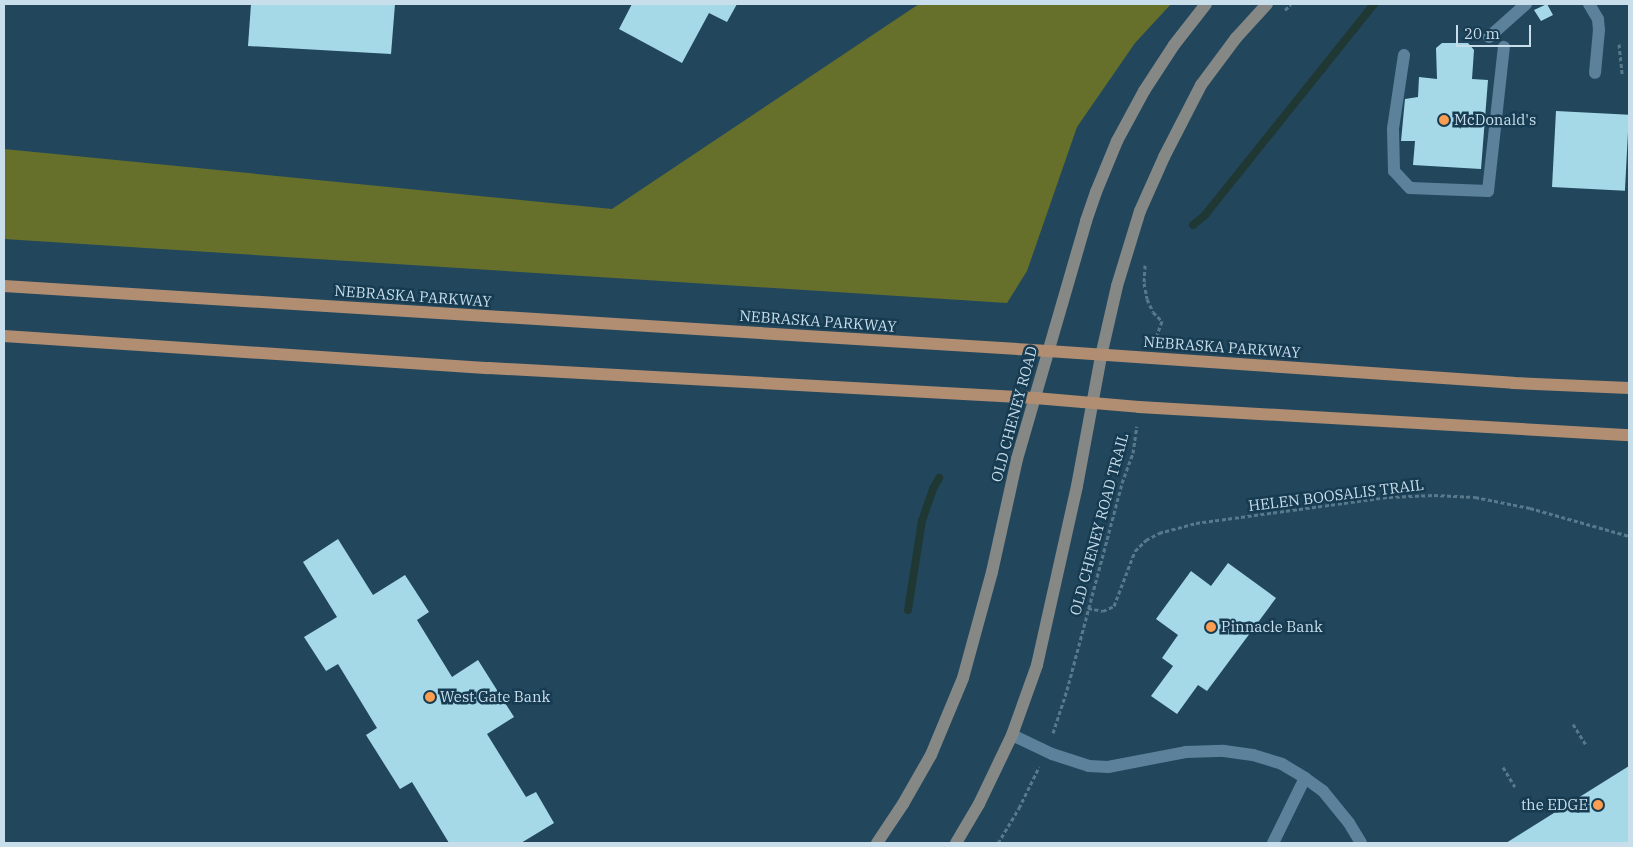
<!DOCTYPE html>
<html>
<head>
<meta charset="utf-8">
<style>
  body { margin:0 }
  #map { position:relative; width:1633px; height:847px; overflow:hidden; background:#22475d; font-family:"IBM Plex Serif",serif }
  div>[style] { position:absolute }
  .green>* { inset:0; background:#66702b }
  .stream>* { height:8px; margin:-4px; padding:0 4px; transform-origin:4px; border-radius:4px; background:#203833 }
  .building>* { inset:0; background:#a6d9e8; transform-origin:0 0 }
  .path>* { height:3px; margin-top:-1.5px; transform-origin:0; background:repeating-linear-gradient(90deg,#58788b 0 4px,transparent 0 6.5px) }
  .lane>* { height:12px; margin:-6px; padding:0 6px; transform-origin:6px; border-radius:6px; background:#5c829b }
  .secondary>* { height:12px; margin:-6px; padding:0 6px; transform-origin:6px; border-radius:6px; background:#868886 }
  .primary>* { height:12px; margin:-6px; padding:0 6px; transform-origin:6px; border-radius:6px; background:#b18e71 }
  .dots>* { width:14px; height:14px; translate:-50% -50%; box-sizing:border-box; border:2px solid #173c52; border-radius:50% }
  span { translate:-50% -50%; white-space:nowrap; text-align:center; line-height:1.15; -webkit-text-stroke:5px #173c52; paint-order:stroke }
  .poi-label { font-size:15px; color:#c9deeb }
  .left { translate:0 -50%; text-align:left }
  .right { translate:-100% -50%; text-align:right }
  .street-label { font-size:15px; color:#c9deeb }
  .frame { position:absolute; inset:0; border:5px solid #c9deeb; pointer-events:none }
  .scale { position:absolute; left:1456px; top:25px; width:75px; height:22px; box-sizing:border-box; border:2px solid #c9deeb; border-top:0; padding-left:6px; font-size:15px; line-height:18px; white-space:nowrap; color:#c9deeb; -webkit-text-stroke:4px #173c52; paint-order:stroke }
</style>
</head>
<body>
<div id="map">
  <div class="green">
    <i style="clip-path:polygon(919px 4px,1171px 4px,1135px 43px,1077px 127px,1027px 271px,1007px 303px,4px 239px,4px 149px,612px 209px)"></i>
  </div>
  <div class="stream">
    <i style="left:1193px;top:225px;width:16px;rotate:-40deg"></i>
    <i style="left:1205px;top:215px;width:270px;rotate:-51.3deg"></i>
    <i style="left:908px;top:610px;width:90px;rotate:-81.1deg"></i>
    <i style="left:922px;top:521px;width:34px;rotate:-71deg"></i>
    <i style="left:933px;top:489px;width:13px;rotate:-61deg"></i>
  </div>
  <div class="building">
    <i style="clip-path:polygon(251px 4px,395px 4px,391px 54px,248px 46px)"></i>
    <i style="clip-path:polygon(632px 4px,737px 4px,727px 22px,709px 13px,682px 63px,619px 29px)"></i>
    <i style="clip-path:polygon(1547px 4px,1553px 15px,1541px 21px,1534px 10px)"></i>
    <i style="clip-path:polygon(1442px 43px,1468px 43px,1474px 50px,1472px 79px,1488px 80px,1481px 169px,1413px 165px,1415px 141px,1401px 141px,1405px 99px,1418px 97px,1419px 77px,1437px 79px,1436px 48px)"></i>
    <i style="left:1556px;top:111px;width:73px;height:76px;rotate:3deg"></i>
    <i style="clip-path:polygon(338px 539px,373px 595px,405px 575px,429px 612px,417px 620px,452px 677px,478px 660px,514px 717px,487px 734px,526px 797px,536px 792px,554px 823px,521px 843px,449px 843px,412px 782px,400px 789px,366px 735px,377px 728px,338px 664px,326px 671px,304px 637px,337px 617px,303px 562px)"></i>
    <i style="clip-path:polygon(1228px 563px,1276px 598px,1207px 691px,1198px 685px,1177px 714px,1151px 696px,1173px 666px,1162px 658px,1178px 635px,1156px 619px,1191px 571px,1211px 586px)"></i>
    <i style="clip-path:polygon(1629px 766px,1629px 843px,1506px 843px)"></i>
  </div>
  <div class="path">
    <i style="left:1285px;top:10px;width:8px;rotate:-45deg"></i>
    <i style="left:1619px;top:44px;width:30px;rotate:84deg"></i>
    <i style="left:1145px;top:265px;width:18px;rotate:93deg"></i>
    <i style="left:1144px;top:283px;width:16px;rotate:79deg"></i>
    <i style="left:1147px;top:299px;width:14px;rotate:65deg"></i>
    <i style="left:1153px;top:312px;width:13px;rotate:45deg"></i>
    <i style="left:1162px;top:321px;width:20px;rotate:110deg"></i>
    <i style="left:1088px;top:608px;width:15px;rotate:11deg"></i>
    <i style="left:1103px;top:611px;width:12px;rotate:-24deg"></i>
    <i style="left:1114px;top:606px;width:59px;rotate:-69.1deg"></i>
    <i style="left:1135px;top:551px;width:16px;rotate:-45deg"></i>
    <i style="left:1146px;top:540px;width:15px;rotate:-28deg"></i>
    <i style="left:1159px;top:533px;width:38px;rotate:-15deg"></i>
    <i style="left:1196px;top:523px;width:195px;rotate:-7.7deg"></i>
    <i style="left:1389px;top:497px;width:45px;rotate:-2.5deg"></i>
    <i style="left:1434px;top:495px;width:41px;rotate:2.8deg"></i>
    <i style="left:1475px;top:497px;width:56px;rotate:11.3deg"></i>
    <i style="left:1530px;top:508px;width:103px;rotate:15.8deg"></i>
    <i style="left:1573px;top:724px;width:25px;rotate:58deg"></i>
    <i style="left:1053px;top:733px;width:45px;rotate:-72deg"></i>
    <i style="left:1067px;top:690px;width:214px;rotate:-75.1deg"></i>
    <i style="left:1122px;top:483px;width:32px;rotate:-70deg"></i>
    <i style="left:1133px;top:453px;width:27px;rotate:-82deg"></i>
    <i style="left:1503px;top:767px;width:23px;rotate:59deg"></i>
    <i style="left:998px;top:843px;width:41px;rotate:-59deg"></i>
    <i style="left:1019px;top:808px;width:46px;rotate:-64deg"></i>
  </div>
  <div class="lane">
    <i style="left:1589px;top:4px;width:17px;rotate:59deg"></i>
    <i style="left:1598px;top:19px;width:11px;rotate:85deg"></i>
    <i style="left:1599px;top:30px;width:43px;rotate:95.3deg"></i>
    <i style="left:1489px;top:37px;width:50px;rotate:-41.7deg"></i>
    <i style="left:1404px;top:55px;width:75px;rotate:98.5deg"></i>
    <i style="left:1393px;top:129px;width:42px;rotate:88.6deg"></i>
    <i style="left:1394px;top:171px;width:23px;rotate:47deg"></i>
    <i style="left:1410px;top:188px;width:78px;rotate:2.2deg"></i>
    <i style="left:1488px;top:191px;width:145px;rotate:-83.7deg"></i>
    <i style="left:1012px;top:735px;width:44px;rotate:25.4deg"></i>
    <i style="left:1052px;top:754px;width:39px;rotate:18deg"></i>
    <i style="left:1089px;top:766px;width:19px;rotate:3deg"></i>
    <i style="left:1108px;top:767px;width:79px;rotate:-10.9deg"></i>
    <i style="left:1186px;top:752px;width:38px;rotate:-2deg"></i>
    <i style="left:1224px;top:751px;width:29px;rotate:8deg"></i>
    <i style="left:1253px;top:755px;width:30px;rotate:17deg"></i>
    <i style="left:1282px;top:764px;width:27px;rotate:31deg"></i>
    <i style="left:1305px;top:778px;width:22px;rotate:36deg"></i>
    <i style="left:1323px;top:791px;width:41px;rotate:50.9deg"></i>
    <i style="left:1349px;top:823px;width:23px;rotate:59deg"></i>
    <i style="left:1273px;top:843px;width:72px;rotate:-63.8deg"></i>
  </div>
  <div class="secondary">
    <i style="left:877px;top:843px;width:47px;rotate:-56.3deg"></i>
    <i style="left:903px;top:804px;width:56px;rotate:-60.3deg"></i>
    <i style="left:931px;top:755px;width:83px;rotate:-67.4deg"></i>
    <i style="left:963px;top:678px;width:110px;rotate:-74.7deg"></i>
    <i style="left:992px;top:572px;width:116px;rotate:-77.5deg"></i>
    <i style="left:1017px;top:459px;width:248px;rotate:-73.8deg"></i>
    <i style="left:1086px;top:221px;width:31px;rotate:-71deg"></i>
    <i style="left:1096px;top:192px;width:55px;rotate:-67.6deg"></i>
    <i style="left:1117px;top:141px;width:57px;rotate:-61.6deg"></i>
    <i style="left:1144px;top:91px;width:55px;rotate:-56.9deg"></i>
    <i style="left:1174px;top:45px;width:52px;rotate:-52deg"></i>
    <i style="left:956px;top:843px;width:45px;rotate:-59.5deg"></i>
    <i style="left:979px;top:804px;width:76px;rotate:-64.4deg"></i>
    <i style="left:1012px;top:735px;width:74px;rotate:-70.3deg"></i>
    <i style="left:1037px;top:665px;width:183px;rotate:-77.4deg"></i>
    <i style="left:1077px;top:486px;width:132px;rotate:-79.5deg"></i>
    <i style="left:1101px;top:356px;width:72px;rotate:-77.1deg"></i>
    <i style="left:1117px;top:286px;width:78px;rotate:-73deg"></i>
    <i style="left:1140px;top:211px;width:59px;rotate:-66deg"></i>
    <i style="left:1164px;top:157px;width:81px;rotate:-62.8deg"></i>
    <i style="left:1201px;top:85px;width:59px;rotate:-53.3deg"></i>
    <i style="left:1236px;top:38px;width:46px;rotate:-47.6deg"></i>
  </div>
  <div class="primary">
    <i style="left:4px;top:286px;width:1046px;rotate:3.56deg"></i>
    <i style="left:1048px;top:351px;width:466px;rotate:3.9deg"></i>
    <i style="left:1513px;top:383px;width:116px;rotate:2.5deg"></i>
    <i style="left:4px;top:336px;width:486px;rotate:3.8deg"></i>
    <i style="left:489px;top:368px;width:547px;rotate:3.14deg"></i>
    <i style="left:1035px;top:398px;width:104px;rotate:4.9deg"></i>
    <i style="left:1139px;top:407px;width:491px;rotate:3.3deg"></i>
  </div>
  <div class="dots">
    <i style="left:1444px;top:120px;background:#fc9e52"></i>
    <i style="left:1211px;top:627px;background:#fc9e52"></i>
    <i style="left:430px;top:697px;background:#fc9e52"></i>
    <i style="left:1598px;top:805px;background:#fc9e52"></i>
  </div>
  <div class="poi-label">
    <span class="left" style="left:1454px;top:120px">McDonald's</span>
    <span class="left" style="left:1221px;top:627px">Pinnacle Bank</span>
    <span class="left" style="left:440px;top:697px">West Gate Bank</span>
    <span class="right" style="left:1588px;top:805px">the EDGE</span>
  </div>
  <div class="street-label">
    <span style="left:413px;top:296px;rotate:4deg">NEBRASKA PARKWAY</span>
    <span style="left:818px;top:321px;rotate:4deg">NEBRASKA PARKWAY</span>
    <span style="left:1222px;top:347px;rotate:4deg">NEBRASKA PARKWAY</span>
    <span style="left:1014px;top:414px;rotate:-75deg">OLD CHENEY ROAD</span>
    <span style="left:1336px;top:495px;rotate:-7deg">HELEN BOOSALIS TRAIL</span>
    <span style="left:1099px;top:524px;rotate:-75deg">OLD CHENEY ROAD TRAIL</span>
  </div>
  <div class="frame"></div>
  <div class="scale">20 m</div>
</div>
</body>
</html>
